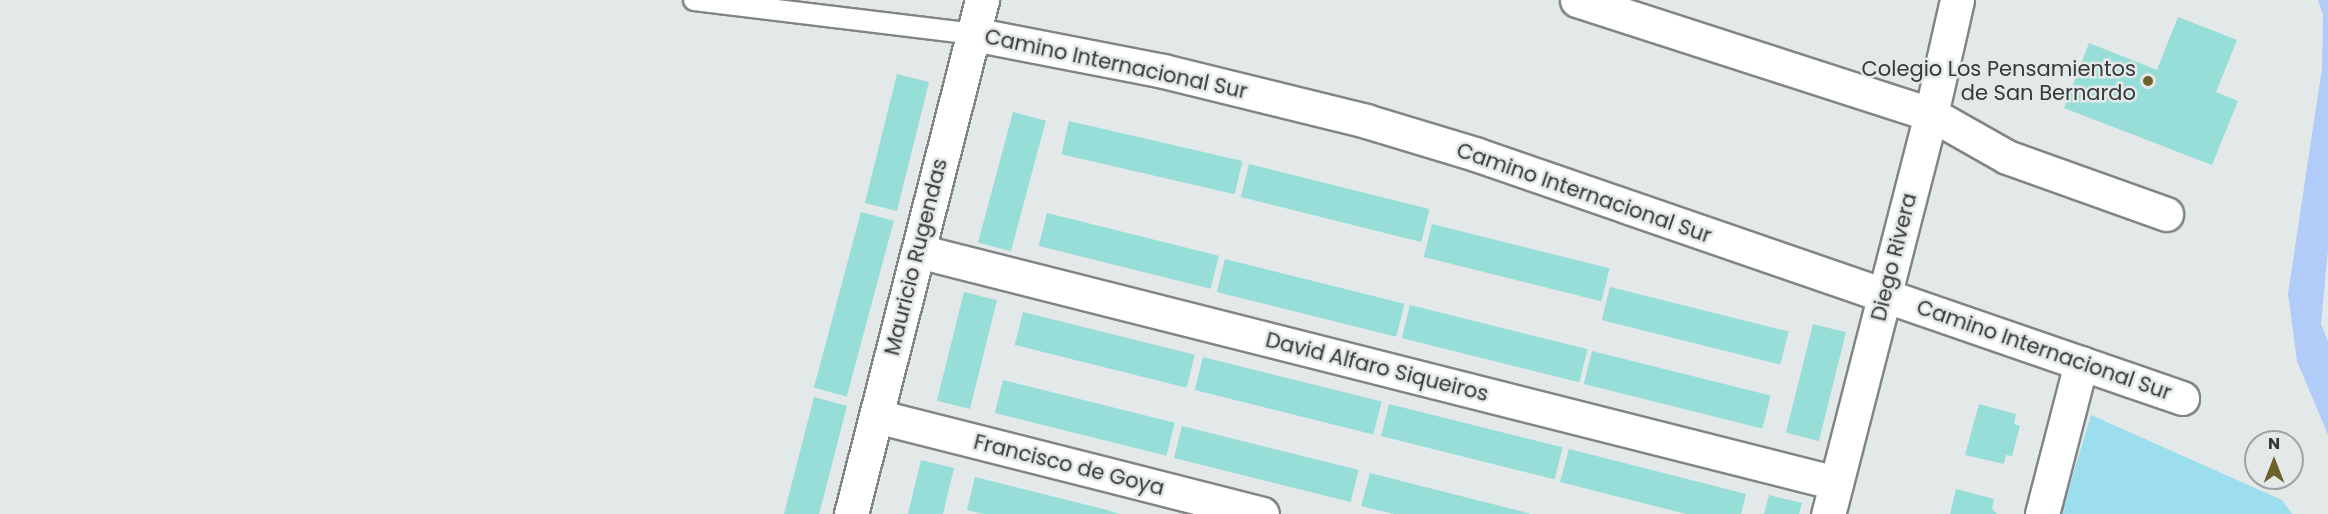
<!DOCTYPE html>
<html>
<head>
<meta charset="utf-8">
<style>
  body { margin:0 }
  #map { position:relative; width:2328px; height:514px; overflow:hidden; background:#e3e8e9; font-family:Poppins,sans-serif }
  div>[style] { position:absolute }
  .green>* { inset:0; background:#9cdeee }
  .water>* { inset:0; background:#b2ccfa }
  .building>* { inset:0; background:#97ddd8; transform-origin:0 0 }
  .roads { filter:drop-shadow(2px 0 #818586) drop-shadow(-2px 0 #818586) drop-shadow(0 2px #818586) drop-shadow(0 -2px #818586) }
  .service>* { height:20px; margin:-10px; padding:0 10px; transform-origin:10px; border-radius:10px; background:#fff }
  .minor>* { height:33px; margin:-16.5px; padding:0 16.5px; transform-origin:16.5px; border-radius:16.5px; background:#fff }
  .tertiary>* { height:33px; margin:-16.5px; padding:0 16.5px; transform-origin:16.5px; border-radius:16.5px; background:#fff }
  .dots>* { width:16px; height:16px; translate:-50% -50%; box-sizing:border-box; border:3px solid #e3e8e9; border-radius:50% }
  span { translate:-50% -50%; white-space:nowrap; text-align:center; line-height:1.15; -webkit-text-stroke:5px #e3e8e9; paint-order:stroke }
  .street-label { font-size:21px; color:#37393a }
  .poi-label { font-size:21px; color:#37393a }
  .right { translate:-100% -50%; text-align:right }
  .north { position:absolute; left:2244px; top:430px; width:60px; height:60px; box-sizing:border-box; background:#e3e8e9; border:2px solid #9ea2a3; border-radius:50%; rotate:0deg; font-size:16px; font-weight:700; line-height:24px; text-align:center; color:#37393a }
  .north::after { content:''; display:block; margin:auto; width:21px; height:27px; background:#6e602d; clip-path:polygon(50% 0,100% 100%,50% 72%,0 100%) }
</style>
</head>
<body>
<div id="map">
  <div class="green">
    <i style="clip-path:polygon(2091px 415px,2282px 500px,2292px 514px,2061px 514px)"></i>
  </div>
  <div class="water">
    <i style="clip-path:polygon(2318px 0,2328px 0,2328px 250px,2321px 324px,2328px 341px,2328px 435px,2297px 361px,2288px 294px,2322px 68px,2323px 15px)"></i>
  </div>
  <div class="building">
    <i style="clip-path:polygon(2178px 17px,2237px 40px,2216px 92px,2238px 101px,2212px 165px,2064px 108px,2089px 43px,2157px 70px)"></i>
    <i style="left:897px;top:74px;width:33px;height:133px;rotate:14deg"></i>
    <i style="left:1013px;top:112px;width:34px;height:135px;rotate:15deg"></i>
    <i style="left:1069px;top:121px;width:178px;height:34px;rotate:13deg"></i>
    <i style="left:1249px;top:164px;width:186px;height:34px;rotate:14deg"></i>
    <i style="left:861px;top:212px;width:34px;height:182px;rotate:15deg"></i>
    <i style="left:1047px;top:213px;width:177px;height:34px;rotate:14deg"></i>
    <i style="left:1432px;top:224px;width:183px;height:34px;rotate:14deg"></i>
    <i style="left:1225px;top:259px;width:185px;height:34px;rotate:14deg"></i>
    <i style="left:1610px;top:287px;width:184px;height:34px;rotate:14deg"></i>
    <i style="left:964px;top:292px;width:34px;height:112px;rotate:14deg"></i>
    <i style="left:1410px;top:305px;width:183px;height:34px;rotate:14deg"></i>
    <i style="left:1023px;top:312px;width:177px;height:34px;rotate:14deg"></i>
    <i style="left:1813px;top:324px;width:34px;height:112px;rotate:14deg"></i>
    <i style="left:1592px;top:351px;width:184px;height:34px;rotate:14deg"></i>
    <i style="left:1203px;top:357px;width:184px;height:34px;rotate:14deg"></i>
    <i style="left:1003px;top:380px;width:177px;height:34px;rotate:14deg"></i>
    <i style="clip-path:polygon(814px 397px,847px 406px,824px 495px,819px 514px,784px 514px)"></i>
    <i style="left:1389px;top:404px;width:179px;height:33px;rotate:14deg"></i>
    <i style="clip-path:polygon(1979px 404px,2016px 414px,2014px 424px,2020px 426px,2012px 456px,2006px 455px,2004px 464px,1965px 455px)"></i>
    <i style="left:1182px;top:426px;width:182px;height:33px;rotate:14deg"></i>
    <i style="clip-path:polygon(1569px 449px,1746px 494px,1741px 514px,1686px 514px,1560px 482px)"></i>
    <i style="clip-path:polygon(921px 460px,954px 468px,943px 514px,908px 514px)"></i>
    <i style="clip-path:polygon(1370px 473px,1520px 511px,1531px 514px,1394px 514px,1361px 506px)"></i>
    <i style="clip-path:polygon(975px 477px,1107px 510px,1119px 514px,983px 514px,967px 510px)"></i>
    <i style="clip-path:polygon(1956px 489px,1994px 499px,1992px 509px,1997px 514px,1950px 514px)"></i>
    <i style="clip-path:polygon(1769px 495px,1802px 503px,1799px 514px,1764px 514px)"></i>
  </div>
  <div class="roads">
    <div class="service">
      <i style="left:694px;top:0;width:281px;rotate:6.9deg"></i>
    </div>
    <div class="minor">
      <i style="left:1957px;top:0;width:117px;rotate:102.8deg"></i>
      <i style="left:1931px;top:114px;width:87px;rotate:29.5deg"></i>
      <i style="left:2007px;top:157px;width:169px;rotate:19.7deg"></i>
      <i style="left:973px;top:34px;width:194px;rotate:11deg"></i>
      <i style="left:1163px;top:71px;width:209px;rotate:13.8deg"></i>
      <i style="left:1366px;top:121px;width:114px;rotate:16.8deg"></i>
      <i style="left:1475px;top:154px;width:748px;rotate:19.04deg"></i>
      <i style="left:918px;top:251px;width:947px;rotate:14.18deg"></i>
      <i style="left:876px;top:416px;width:398px;rotate:14.2deg"></i>
      <i style="left:851px;top:514px;width:530px;rotate:-75.7deg"></i>
      <i style="left:2042px;top:514px;width:156px;rotate:-75.5deg"></i>
    </div>
    <div class="tertiary">
      <i style="left:1577px;top:0;width:372px;rotate:17.9deg"></i>
      <i style="left:1931px;top:114px;width:413px;rotate:104.4deg"></i>
    </div>
  </div>
  <div class="dots">
    <i style="left:2148px;top:81px;background:#6e602d"></i>
  </div>
  <div class="street-label">
    <span style="left:1116px;top:64px;rotate:12deg">Camino Internacional Sur</span>
    <span style="left:1584px;top:193px;rotate:19deg">Camino Internacional Sur</span>
    <span style="left:916px;top:257px;rotate:-76deg">Mauricio Rugendas</span>
    <span style="left:1894px;top:257px;rotate:-76deg">Diego Rivera</span>
    <span style="left:2044px;top:350px;rotate:19deg">Camino Internacional Sur</span>
    <span style="left:1377px;top:367px;rotate:14deg">David Alfaro Siqueiros</span>
    <span style="left:1069px;top:465px;rotate:14deg">Francisco de Goya</span>
  </div>
  <div class="poi-label">
    <span class="right" style="left:2136px;top:81px">Colegio Los Pensamientos<br>de San Bernardo</span>
  </div>
  <div class="north">N</div>
</div>
</body>
</html>
